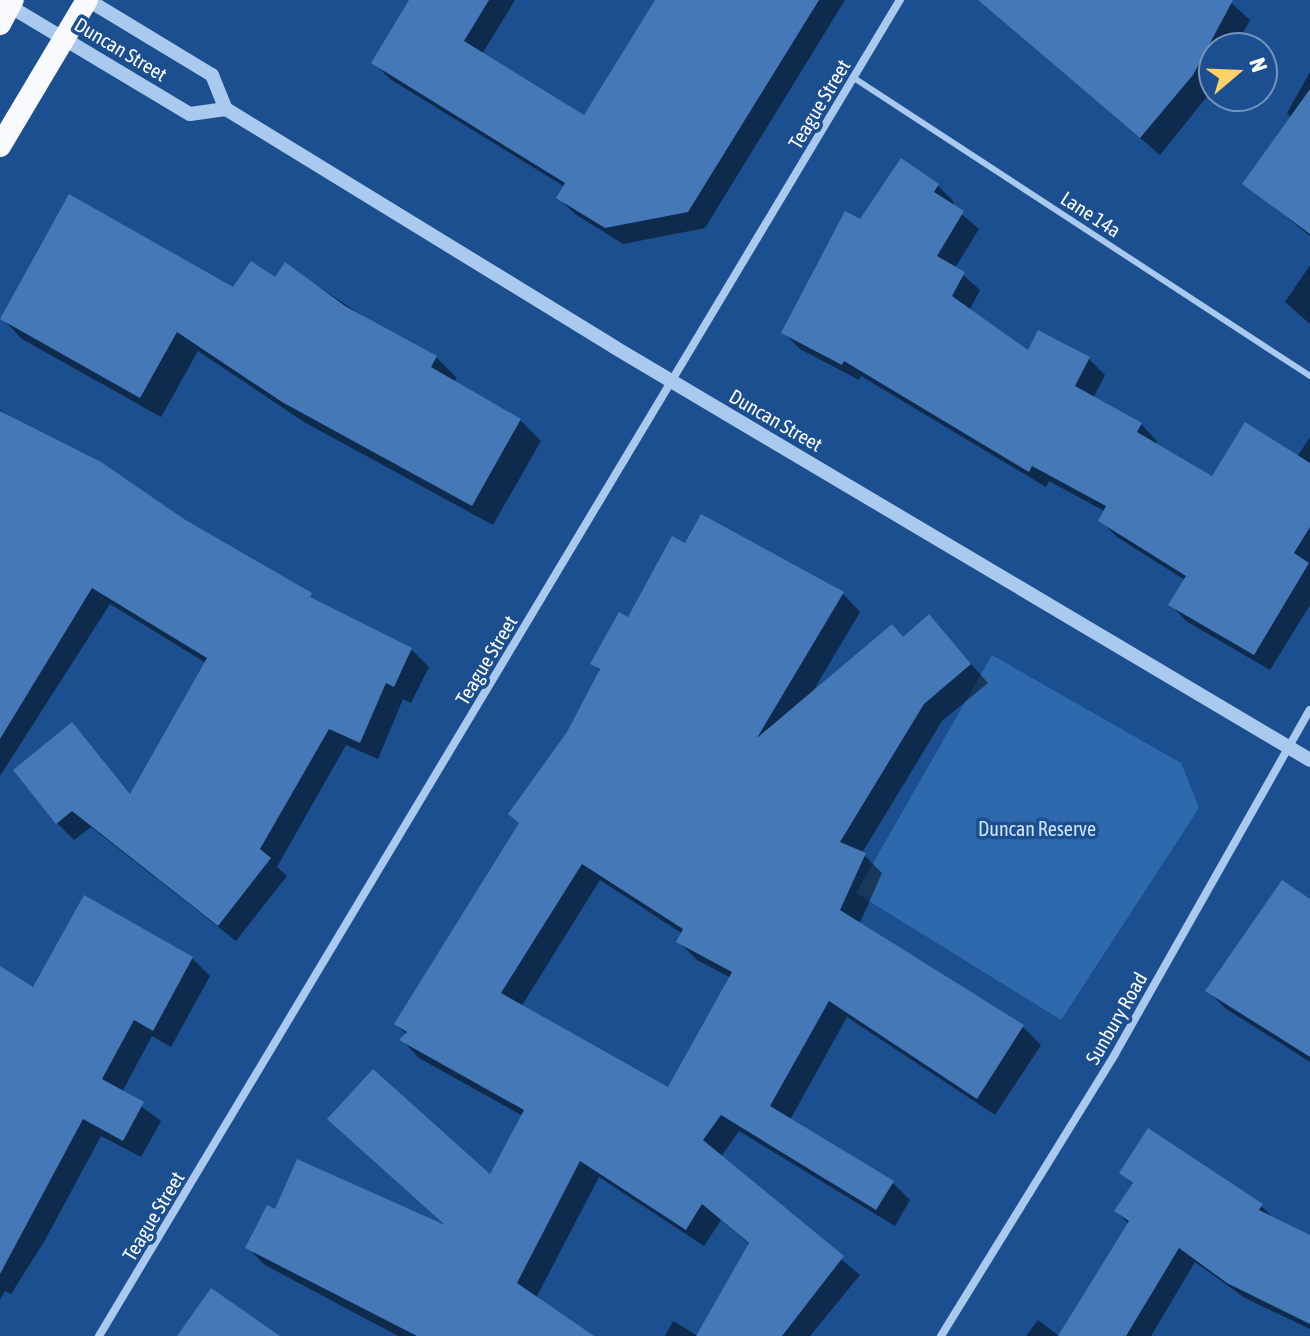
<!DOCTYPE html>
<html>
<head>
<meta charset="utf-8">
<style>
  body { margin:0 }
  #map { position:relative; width:1310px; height:1336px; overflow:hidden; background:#1b4f8f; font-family:"Asap Condensed",sans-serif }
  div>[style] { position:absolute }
  .green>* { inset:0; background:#2e69ad }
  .shadow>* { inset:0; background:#0007 }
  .building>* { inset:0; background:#4478b7 }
  .service>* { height:6px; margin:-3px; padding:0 3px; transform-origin:3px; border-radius:3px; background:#a9c9ee }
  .minor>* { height:8px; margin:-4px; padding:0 4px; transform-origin:4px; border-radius:4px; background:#a9c9ee }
  .tertiary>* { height:14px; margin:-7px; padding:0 7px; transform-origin:7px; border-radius:7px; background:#a9c9ee }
  .trunk>* { height:22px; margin:-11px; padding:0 11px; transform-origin:11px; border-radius:11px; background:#f8faff }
  span { translate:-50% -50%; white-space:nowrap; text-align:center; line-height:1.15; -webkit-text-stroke:7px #1b4f8f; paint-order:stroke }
  .street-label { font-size:20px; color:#fff }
  .park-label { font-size:20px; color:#cfe3fa }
  .north { position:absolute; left:1198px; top:32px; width:80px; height:80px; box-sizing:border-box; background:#1b4f8f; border:2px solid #7695bc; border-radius:50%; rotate:71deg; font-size:22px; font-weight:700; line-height:32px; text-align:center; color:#fff }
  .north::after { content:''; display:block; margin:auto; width:28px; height:36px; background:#ffd166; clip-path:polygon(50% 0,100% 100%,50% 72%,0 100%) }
</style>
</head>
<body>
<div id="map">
  <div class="green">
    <i style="clip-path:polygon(992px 655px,1181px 763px,1199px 808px,1061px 1020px,856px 893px)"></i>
  </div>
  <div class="shadow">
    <i style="clip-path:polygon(412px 0,515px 0,482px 54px,584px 118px,657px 0,845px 0,705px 228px,623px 244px,575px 214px,558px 197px,565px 187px,390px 79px,373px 62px)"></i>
    <i style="clip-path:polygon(1003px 0,1228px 0,1250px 20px,1235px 48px,1214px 48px,1214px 88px,1160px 155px,1013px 29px,994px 11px)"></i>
    <i style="clip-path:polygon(1310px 72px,1310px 236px,1245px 184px,1292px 118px,1287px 113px)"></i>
    <i style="clip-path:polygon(938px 186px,954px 202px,952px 206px,979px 229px,955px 268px,980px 290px,969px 311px,1028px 353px,1089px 359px,1105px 375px,1093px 398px,1141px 424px,1157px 441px,1155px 445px,1213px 478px,1297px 457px,1310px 437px,1310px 605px,1270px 670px,1186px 621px,1170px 604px,1185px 580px,1117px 537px,1101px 521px,1106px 512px,1049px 481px,1046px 487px,861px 376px,859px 380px,800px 349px,784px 333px,861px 221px)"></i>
    <i style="clip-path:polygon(286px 265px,372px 322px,436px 357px,457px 378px,454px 382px,520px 420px,541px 441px,493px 525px,304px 422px,198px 351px,161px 417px,22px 339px,2px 318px,233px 290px,275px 279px)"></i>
    <i style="clip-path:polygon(1310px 265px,1310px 324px,1285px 302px)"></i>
    <i style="clip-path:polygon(0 410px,321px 604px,411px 649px,429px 667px,411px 703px,403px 699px,378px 759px,346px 745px,277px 867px,287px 876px,236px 941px,91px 827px,74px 840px,57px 823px,72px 725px,131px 795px,206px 663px,110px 604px,0 776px)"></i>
    <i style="clip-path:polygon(evenodd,686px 546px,843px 594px,860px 612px,812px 693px,904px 639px,929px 617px,988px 683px,942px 721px,862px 853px,882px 873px,859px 925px,1023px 1027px,1041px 1045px,995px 1115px,847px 1017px,790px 1120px,892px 1182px,910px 1200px,895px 1226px,739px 1131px,720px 1158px,860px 1275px,810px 1336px,699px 1336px,750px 1245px,721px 1220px,704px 1246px,599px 1177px,536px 1298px,589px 1336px,398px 1336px,265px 1265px,247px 1247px,276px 1212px,449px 1229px,491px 1178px,523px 1116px,419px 1058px,402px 1040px,407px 1035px,396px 1024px,520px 824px,601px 672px,593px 664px,686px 546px,600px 880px,683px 934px,679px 942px,697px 960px,731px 978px,668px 1090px,521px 1007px,600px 880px)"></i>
    <i style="clip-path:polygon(1310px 902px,1310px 1062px,1225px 1008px,1208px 991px)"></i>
    <i style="clip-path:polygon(192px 958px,210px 976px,171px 1047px,152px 1036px,122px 1092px,161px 1121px,141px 1157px,101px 1136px,44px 1242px,11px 1294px,5px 1291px,0 1300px,0 969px,34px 989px)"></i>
    <i style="clip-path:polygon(1121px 1173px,1261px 1206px,1276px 1220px,1310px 1237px,1310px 1329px,1245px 1298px,1195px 1262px,1151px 1336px,1060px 1336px,1129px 1224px,1116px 1211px,1134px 1185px)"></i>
    <i style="clip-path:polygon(1038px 1320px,1059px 1336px,1026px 1336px)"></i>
    <i style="clip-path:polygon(673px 1321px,698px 1336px,665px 1336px)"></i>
  </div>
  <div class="building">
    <i style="clip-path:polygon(409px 0,489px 0,464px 41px,584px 115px,655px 0,819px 0,688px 212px,605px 228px,556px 198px,565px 183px,371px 63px)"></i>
    <i style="clip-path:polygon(978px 0,1233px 0,1193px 75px,1140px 138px)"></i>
    <i style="clip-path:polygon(1310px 89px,1310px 234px,1242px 184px)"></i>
    <i style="clip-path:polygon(901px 158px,939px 184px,934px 192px,964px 211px,937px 256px,965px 272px,952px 296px,1028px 350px,1038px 330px,1090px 357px,1075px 386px,1142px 423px,1137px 432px,1212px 476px,1245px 422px,1310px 463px,1310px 527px,1294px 553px,1309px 563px,1254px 655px,1168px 605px,1186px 576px,1098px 521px,1106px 506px,1032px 466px,1029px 472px,844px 361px,842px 365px,781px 333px,845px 211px,860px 219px)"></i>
    <i style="clip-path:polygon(69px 194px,233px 287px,251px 261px,275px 277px,285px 262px,345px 306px,437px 356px,431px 367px,521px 419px,472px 506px,282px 402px,177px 332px,140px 398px,0 319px)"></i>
    <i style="clip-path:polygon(0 411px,101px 462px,184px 519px,312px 593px,310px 597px,412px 648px,394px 687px,386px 683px,360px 743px,329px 729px,260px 849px,271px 858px,218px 926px,72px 811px,56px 824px,13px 770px,72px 722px,130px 794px,207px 658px,92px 588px,0 739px)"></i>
    <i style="clip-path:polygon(evenodd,701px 514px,844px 592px,757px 738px,892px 624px,903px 637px,929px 614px,971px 664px,924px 704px,840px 842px,866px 853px,840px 910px,1024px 1025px,977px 1099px,829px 1001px,770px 1106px,894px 1181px,876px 1210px,721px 1115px,703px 1140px,844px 1256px,782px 1336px,696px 1336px,749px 1243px,702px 1204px,686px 1230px,580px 1161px,517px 1283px,594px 1336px,417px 1336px,245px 1248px,267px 1205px,275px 1209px,297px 1159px,445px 1225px,327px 1119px,373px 1069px,490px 1174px,524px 1110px,399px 1040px,407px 1032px,394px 1024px,519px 823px,508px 814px,567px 732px,600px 669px,590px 664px,619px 612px,628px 617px,672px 536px,685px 543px,701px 514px,582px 864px,683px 929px,676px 942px,732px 972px,668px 1087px,501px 993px,582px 864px)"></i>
    <i style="clip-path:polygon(1282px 880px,1310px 899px,1310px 1057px,1205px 991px)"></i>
    <i style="clip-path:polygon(84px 895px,193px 957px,153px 1031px,134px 1020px,102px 1079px,144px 1102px,123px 1141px,83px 1119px,0 1274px,0 966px,33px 987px)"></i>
    <i style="clip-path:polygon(1148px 1128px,1263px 1204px,1259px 1210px,1310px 1235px,1310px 1324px,1227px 1283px,1179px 1248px,1126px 1336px,1058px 1336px,1129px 1221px,1114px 1211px,1133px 1183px,1119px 1173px)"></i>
    <i style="clip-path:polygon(211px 1288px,280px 1336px,177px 1336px)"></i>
  </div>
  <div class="service">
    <i style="left:854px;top:78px;width:545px;rotate:33.16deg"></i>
  </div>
  <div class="minor">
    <i style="left:99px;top:1336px;width:1558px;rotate:-59.06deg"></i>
    <i style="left:941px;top:1336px;width:331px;rotate:-58.3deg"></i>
    <i style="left:1115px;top:1054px;width:395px;rotate:-60.5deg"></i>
  </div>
  <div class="tertiary">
    <i style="left:88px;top:0;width:145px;rotate:31.2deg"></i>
    <i style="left:212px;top:75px;width:37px;rotate:68deg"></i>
    <i style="left:6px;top:4px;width:214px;rotate:30.9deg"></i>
    <i style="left:190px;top:114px;width:36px;rotate:-8deg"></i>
    <i style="left:226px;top:109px;width:455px;rotate:31.5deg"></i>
    <i style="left:614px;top:347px;width:809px;rotate:30.68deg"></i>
  </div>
  <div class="trunk">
    <i style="left:0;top:24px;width:27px;rotate:-62deg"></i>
    <i style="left:0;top:146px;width:170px;rotate:-59.2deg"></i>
  </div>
  <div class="street-label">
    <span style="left:121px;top:49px;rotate:31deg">Duncan Street</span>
    <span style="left:819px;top:104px;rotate:-59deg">Teague Street</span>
    <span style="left:1091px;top:214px;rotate:33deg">Lane 14a</span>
    <span style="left:776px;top:420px;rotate:30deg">Duncan Street</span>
    <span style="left:486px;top:660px;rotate:-59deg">Teague Street</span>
    <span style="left:1116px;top:1018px;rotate:-60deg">Sunbury Road</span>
    <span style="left:153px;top:1216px;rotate:-59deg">Teague Street</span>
  </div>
  <div class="park-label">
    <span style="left:1037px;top:828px">Duncan Reserve</span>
  </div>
  <div class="north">N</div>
</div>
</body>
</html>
